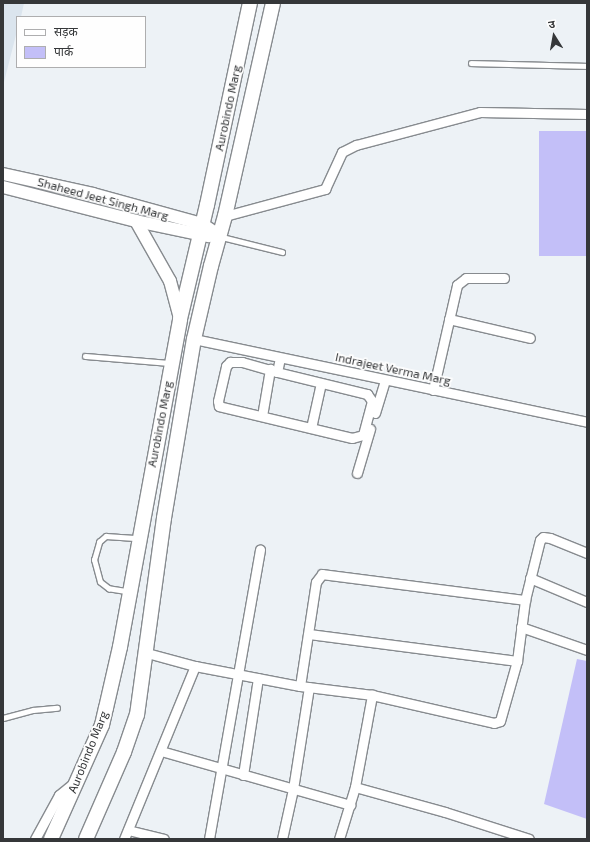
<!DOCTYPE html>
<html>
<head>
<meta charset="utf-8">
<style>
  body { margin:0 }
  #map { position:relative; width:590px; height:842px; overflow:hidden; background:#edf2f6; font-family:"Exo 2","Noto Sans Devanagari",sans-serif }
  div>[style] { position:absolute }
  .built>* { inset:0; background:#dbe5ee }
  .green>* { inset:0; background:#c3bff8; transform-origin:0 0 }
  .roads { filter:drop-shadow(1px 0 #878b8f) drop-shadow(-1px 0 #878b8f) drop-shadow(0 1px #878b8f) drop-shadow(0 -1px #878b8f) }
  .service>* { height:4.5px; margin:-2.25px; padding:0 2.25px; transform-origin:2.25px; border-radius:2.25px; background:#fff }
  .minor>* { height:9px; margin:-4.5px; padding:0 4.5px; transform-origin:4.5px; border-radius:4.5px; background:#fff }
  .secondary>* { height:12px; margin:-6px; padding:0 6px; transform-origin:6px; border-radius:6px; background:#fff }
  .trunk>* { height:14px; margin:-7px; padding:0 7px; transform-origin:7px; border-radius:7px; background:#fff }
  span { translate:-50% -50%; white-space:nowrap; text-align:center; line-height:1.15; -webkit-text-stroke:3.5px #fefefe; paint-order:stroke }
  .street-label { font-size:12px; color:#353739 }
  .frame { position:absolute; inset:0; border:4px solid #353739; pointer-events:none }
  .legend { position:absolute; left:16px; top:16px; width:130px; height:52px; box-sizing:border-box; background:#fefefe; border:1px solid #aeaeaf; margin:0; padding:5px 7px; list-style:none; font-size:12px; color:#353739 }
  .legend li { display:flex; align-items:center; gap:8px; height:20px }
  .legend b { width:20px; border:1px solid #aeaeaf }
  .north { position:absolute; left:534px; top:16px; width:40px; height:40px; -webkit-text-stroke:3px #fefefe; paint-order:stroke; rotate:349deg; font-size:11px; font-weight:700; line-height:16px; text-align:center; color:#353739 }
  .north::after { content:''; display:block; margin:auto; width:14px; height:18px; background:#353739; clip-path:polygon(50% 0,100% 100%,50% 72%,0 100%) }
</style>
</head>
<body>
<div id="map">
  <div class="built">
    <i style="clip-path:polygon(3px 3px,24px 3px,21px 17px,17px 17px,17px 31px,3px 86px)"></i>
  </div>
  <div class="green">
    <i style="left:587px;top:131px;width:125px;height:48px;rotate:90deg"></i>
    <i style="clip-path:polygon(577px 659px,587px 661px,587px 819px,544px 804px)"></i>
  </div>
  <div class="roads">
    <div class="service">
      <i style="left:471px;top:63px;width:116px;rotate:1.5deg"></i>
      <i style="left:222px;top:237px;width:62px;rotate:14deg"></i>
      <i style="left:85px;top:356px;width:85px;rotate:4.7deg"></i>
      <i style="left:129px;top:592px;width:20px;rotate:-171deg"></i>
      <i style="left:109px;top:589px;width:11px;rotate:-142deg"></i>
      <i style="left:100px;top:582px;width:23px;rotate:-105deg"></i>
      <i style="left:94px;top:560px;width:19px;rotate:-74deg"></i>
      <i style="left:99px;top:542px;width:9px;rotate:-41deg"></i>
      <i style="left:106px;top:536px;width:32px;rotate:4deg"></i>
      <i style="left:3px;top:718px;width:31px;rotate:-15deg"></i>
      <i style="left:33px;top:710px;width:24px;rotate:-5deg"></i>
    </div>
    <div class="minor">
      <i style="left:225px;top:216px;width:104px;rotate:-15.1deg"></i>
      <i style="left:325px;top:189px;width:41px;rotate:-65.3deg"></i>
      <i style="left:342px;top:152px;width:16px;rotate:-27deg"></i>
      <i style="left:356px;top:145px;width:128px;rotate:-14.9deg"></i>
      <i style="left:480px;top:112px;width:107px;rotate:1.1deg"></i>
      <i style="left:449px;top:319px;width:83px;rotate:13.2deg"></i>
      <i style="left:194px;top:339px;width:402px;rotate:11.9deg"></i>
      <i style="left:277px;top:372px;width:93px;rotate:13.7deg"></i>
      <i style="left:367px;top:394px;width:9px;rotate:54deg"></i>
      <i style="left:372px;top:401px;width:35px;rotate:105deg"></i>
      <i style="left:363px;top:435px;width:11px;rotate:165deg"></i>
      <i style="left:352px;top:438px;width:137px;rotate:-166.5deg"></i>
      <i style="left:219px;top:406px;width:5px;rotate:-101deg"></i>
      <i style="left:218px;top:401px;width:36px;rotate:-77deg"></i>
      <i style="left:226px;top:366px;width:6px;rotate:-45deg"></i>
      <i style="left:230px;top:362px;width:12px"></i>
      <i style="left:242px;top:362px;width:36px;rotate:16deg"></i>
      <i style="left:277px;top:372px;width:14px;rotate:-78deg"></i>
      <i style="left:433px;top:390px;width:108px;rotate:-77.1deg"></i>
      <i style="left:457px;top:285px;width:11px;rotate:-38deg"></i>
      <i style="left:466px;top:278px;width:38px"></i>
      <i style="left:375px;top:413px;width:34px;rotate:-73deg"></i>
      <i style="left:262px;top:416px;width:48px;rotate:-80.3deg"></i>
      <i style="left:311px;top:428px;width:46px;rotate:-77.5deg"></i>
      <i style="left:357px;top:473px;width:46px;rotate:-73.5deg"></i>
      <i style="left:530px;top:578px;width:62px;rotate:22.8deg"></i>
      <i style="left:521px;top:627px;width:70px;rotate:19.2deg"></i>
      <i style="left:309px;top:634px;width:210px;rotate:7.4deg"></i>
      <i style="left:147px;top:653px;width:50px;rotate:15.2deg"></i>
      <i style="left:195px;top:666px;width:107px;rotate:10.8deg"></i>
      <i style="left:300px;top:686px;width:73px;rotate:7.1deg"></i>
      <i style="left:372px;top:695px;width:125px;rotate:12.9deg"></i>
      <i style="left:494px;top:723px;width:6px;rotate:-18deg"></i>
      <i style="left:500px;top:721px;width:62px;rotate:-74.2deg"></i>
      <i style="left:517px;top:661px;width:62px;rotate:-82.5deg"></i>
      <i style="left:525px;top:600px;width:62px;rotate:-76deg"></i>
      <i style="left:540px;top:540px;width:4px;rotate:-45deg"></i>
      <i style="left:543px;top:537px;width:7px;rotate:8deg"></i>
      <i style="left:550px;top:538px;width:40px;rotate:22deg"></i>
      <i style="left:300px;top:686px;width:105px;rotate:-81.3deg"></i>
      <i style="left:316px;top:582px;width:10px;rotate:-53deg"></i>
      <i style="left:322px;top:574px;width:205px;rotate:7.3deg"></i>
      <i style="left:161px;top:751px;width:197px;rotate:15.9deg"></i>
      <i style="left:243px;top:775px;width:98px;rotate:-81.2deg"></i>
      <i style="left:355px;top:787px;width:93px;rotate:15.5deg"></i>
      <i style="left:445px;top:812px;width:88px;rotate:17.8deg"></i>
      <i style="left:128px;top:830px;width:37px;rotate:14deg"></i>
      <i style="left:35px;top:839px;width:50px;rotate:-61.4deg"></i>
      <i style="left:59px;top:795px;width:21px;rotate:-39deg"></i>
      <i style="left:124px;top:839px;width:187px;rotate:-67.7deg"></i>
      <i style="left:209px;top:839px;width:294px;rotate:-80deg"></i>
      <i style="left:282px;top:839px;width:51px;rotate:-77.6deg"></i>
      <i style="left:293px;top:789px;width:103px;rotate:-81.1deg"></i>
      <i style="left:339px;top:839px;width:54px;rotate:-72.9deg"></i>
      <i style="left:355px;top:787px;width:94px;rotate:-79.5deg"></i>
    </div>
    <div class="secondary">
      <i style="left:3px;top:174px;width:92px;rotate:12.5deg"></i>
      <i style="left:93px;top:194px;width:113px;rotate:15.4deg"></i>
      <i style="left:202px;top:224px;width:22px;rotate:34deg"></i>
      <i style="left:3px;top:187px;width:137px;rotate:14.3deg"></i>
      <i style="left:136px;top:221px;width:74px;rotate:11.8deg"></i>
      <i style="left:136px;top:221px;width:69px;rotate:60.5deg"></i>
      <i style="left:170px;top:281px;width:39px;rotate:75deg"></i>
    </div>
    <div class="trunk">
      <i style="left:51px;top:839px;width:125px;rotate:-65.9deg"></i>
      <i style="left:102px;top:725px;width:17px;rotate:-77deg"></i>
      <i style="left:106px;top:708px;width:63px;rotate:-77.1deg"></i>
      <i style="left:120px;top:647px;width:333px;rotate:-79.6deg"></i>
      <i style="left:180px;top:319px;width:117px;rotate:-76.7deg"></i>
      <i style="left:207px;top:205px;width:207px;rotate:-78deg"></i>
      <i style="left:86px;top:839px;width:95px;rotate:-66.4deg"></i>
      <i style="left:124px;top:752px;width:39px;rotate:-71deg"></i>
      <i style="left:137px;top:715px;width:199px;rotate:-82.2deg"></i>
      <i style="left:164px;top:518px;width:181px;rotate:-80.5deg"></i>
      <i style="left:194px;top:339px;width:75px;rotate:-76.9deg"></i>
      <i style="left:211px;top:266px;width:52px;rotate:-74.4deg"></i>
      <i style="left:225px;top:216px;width:218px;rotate:-77.3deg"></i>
    </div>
  </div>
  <div class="street-label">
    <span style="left:228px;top:108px;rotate:-78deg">Aurobindo Marg</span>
    <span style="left:103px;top:199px;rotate:15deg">Shaheed Jeet Singh Marg</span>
    <span style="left:393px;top:369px;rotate:12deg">Indrajeet Verma Marg</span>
    <span style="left:160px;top:424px;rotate:-79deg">Aurobindo Marg</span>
    <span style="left:88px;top:752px;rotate:-68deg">Aurobindo Marg</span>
  </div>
  <div class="frame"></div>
  <ul class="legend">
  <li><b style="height:5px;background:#fff"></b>सड़क</li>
  <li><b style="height:11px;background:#c3bff8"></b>पार्क</li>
  </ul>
  <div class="north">उ</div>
</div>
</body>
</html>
